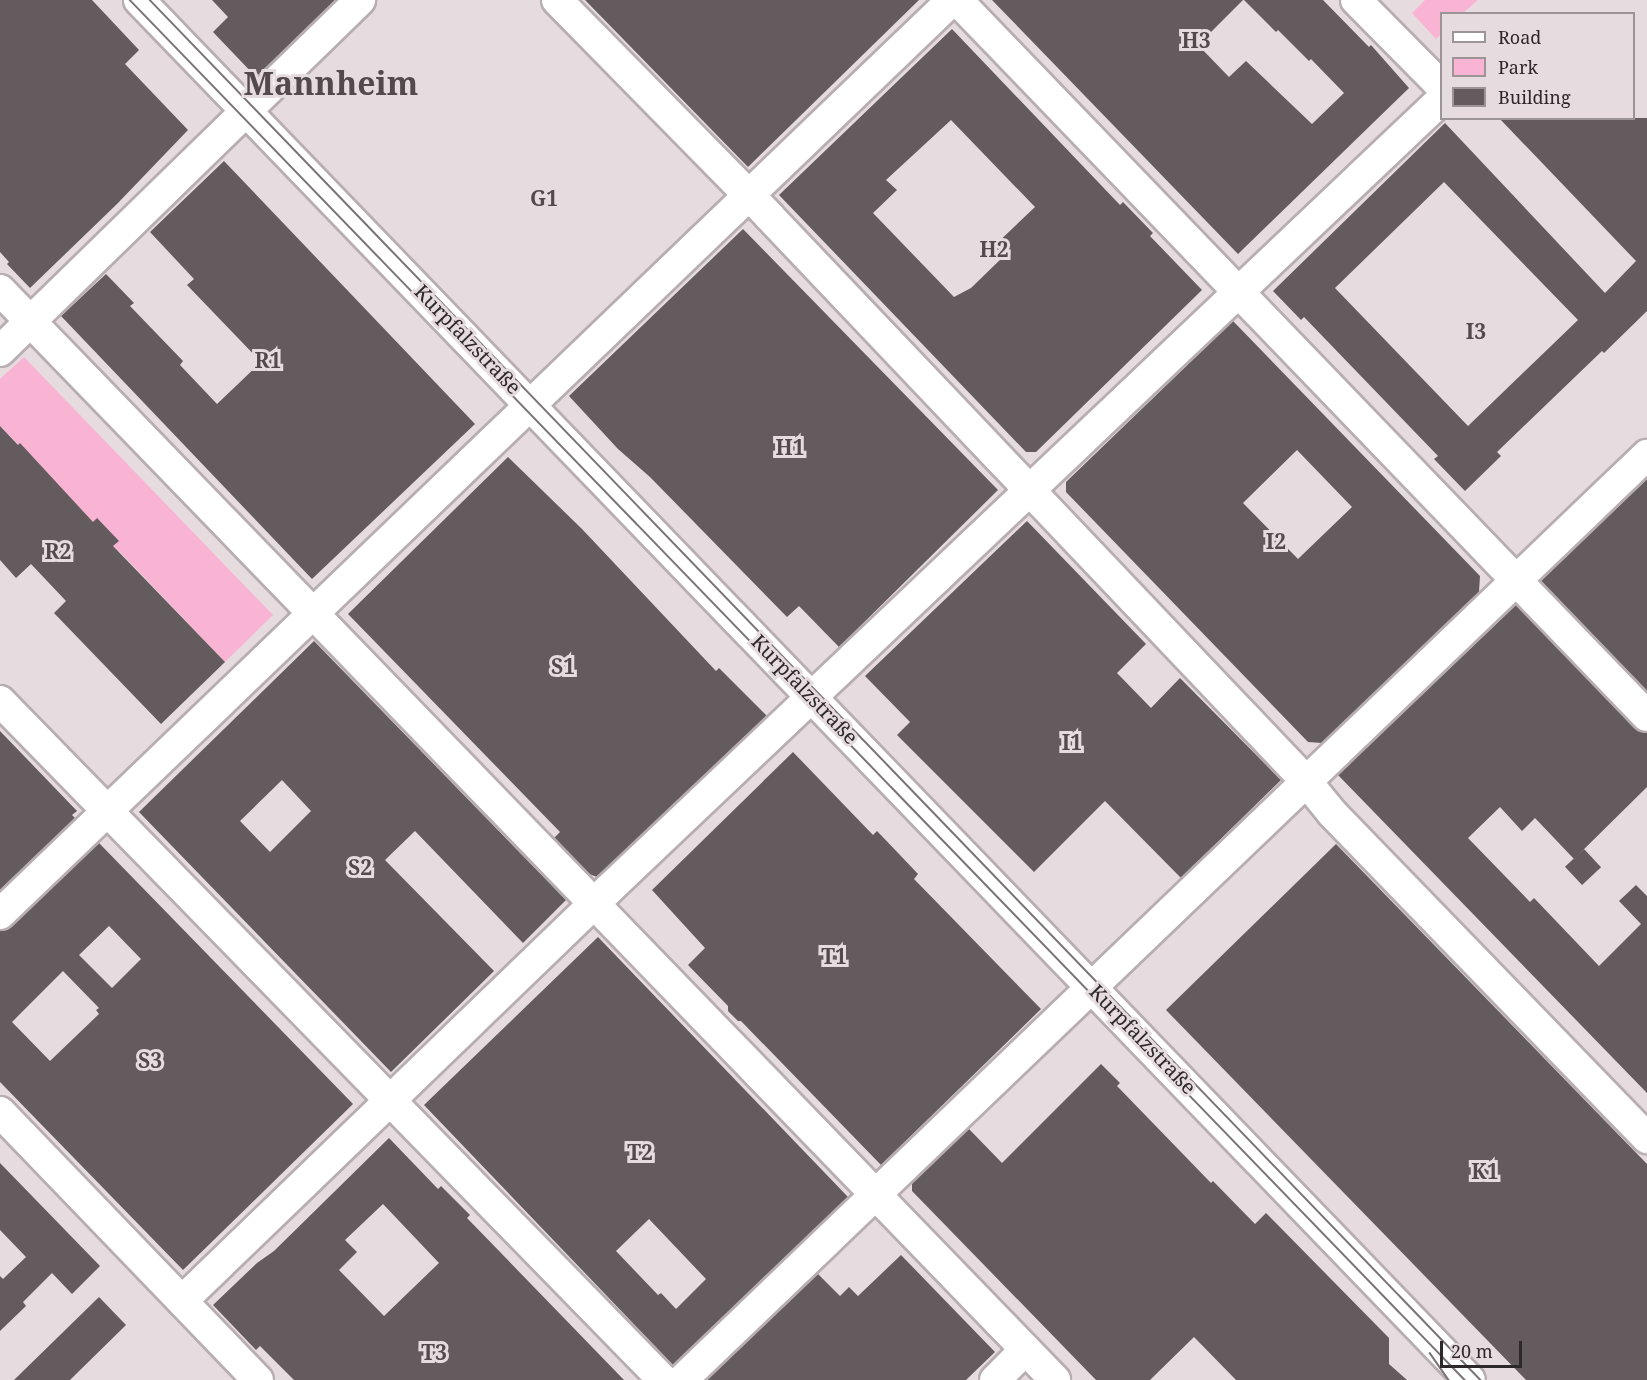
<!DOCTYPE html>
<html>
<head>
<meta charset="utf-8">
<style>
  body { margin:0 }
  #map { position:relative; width:1647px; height:1380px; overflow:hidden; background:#e6dbdf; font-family:"Noto Serif",serif }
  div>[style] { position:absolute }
  .green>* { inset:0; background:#f9b4d4 }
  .building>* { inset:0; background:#645b5f; transform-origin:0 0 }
  .roads { filter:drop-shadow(2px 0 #b8aeb2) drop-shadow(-2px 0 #b8aeb2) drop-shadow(0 2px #b8aeb2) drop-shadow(0 -2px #b8aeb2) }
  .minor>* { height:30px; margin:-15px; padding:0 15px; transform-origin:15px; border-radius:15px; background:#fff }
  .tram>* { height:1.5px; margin:-0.75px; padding:0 0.75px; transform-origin:0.75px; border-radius:0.75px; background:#7b7477 }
  span { translate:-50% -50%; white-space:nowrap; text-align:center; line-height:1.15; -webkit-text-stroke:6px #e6dbdf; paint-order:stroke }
  .street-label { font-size:20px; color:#2d292b }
  .neighbourhood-label { font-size:21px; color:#534a4e; font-weight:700 }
  .town-label { font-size:32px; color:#534a4e; font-weight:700 }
  .legend { position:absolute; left:1440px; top:12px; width:195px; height:108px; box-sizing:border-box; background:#e6dbdf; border:2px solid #9c9497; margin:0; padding:8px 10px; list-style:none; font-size:18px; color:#2d292b }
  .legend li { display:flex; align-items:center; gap:12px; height:30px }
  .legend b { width:30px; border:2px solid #9c9497 }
  .scale { position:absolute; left:1440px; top:1341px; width:82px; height:27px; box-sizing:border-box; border:3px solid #2d292b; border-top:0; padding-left:8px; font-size:18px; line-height:21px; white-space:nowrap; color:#2d292b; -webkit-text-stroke:4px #e6dbdf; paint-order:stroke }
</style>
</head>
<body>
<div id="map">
  <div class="green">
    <i style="clip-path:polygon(1425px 0,1478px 0,1463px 13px,1442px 14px,1441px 34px,1436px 39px,1412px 13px)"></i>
    <i style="clip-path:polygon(24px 357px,273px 615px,225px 662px,119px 551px,106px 563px,84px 512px,0 426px,0 379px)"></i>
  </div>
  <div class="building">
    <i style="clip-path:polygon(0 0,92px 0,139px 50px,125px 64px,188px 130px,117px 204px,30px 288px,7px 264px,9px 262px,0 252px)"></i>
    <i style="clip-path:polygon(212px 0,335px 0,256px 77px,213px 32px,228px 17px)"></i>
    <i style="clip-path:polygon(585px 0,919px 0,748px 167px)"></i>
    <i style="clip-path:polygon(992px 0,1243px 0,1198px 45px,1229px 77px,1246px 61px,1312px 124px,1344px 93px,1311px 59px,1309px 61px,1278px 30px,1276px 32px,1244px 0,1323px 0,1369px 47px,1371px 45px,1409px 88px,1238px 254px)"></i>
    <i style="clip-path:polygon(evenodd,952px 29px,1120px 205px,1123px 202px,1153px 233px,1150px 236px,1202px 290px,1036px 452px,1026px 452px,779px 195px,952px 29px,951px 120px,1035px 207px,994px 246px,1004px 256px,971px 288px,954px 297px,873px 213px,897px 190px,886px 180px,951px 120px)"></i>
    <i style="clip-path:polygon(evenodd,1499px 118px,1647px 118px,1647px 311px,1604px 353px,1602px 351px,1497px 452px,1501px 456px,1465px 491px,1434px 459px,1438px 456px,1304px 317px,1301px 320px,1273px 291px,1445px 123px,1605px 293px,1636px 261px,1499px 118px,1444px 182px,1578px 320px,1468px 426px,1335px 288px,1444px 182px)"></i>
    <i style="clip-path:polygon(224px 161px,475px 424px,312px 579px,61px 316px,106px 274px,134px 303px,130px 306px,183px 361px,180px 365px,217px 404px,237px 385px,261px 362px,187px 285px,194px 279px,150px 232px)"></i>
    <i style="clip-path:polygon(743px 229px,998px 490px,839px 647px,799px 606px,787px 617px,650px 477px,618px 449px,569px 396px)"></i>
    <i style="clip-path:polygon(evenodd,1233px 321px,1480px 576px,1479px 592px,1322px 743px,1308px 742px,1066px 492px,1066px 482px,1233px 321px,1297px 450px,1352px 507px,1298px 559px,1243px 503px,1297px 450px)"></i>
    <i style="clip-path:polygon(0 426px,18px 445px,20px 443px,93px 522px,97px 518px,119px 541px,113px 546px,225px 662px,161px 724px,54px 613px,66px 601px,31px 564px,16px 578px,0 560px)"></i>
    <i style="clip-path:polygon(508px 457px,582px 529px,716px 671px,719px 668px,767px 716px,597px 877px,589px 874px,554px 838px,560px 832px,348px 614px)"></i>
    <i style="clip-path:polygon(1647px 479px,1647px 691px,1541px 581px)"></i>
    <i style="clip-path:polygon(1027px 521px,1146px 644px,1117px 673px,1151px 708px,1180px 678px,1281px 780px,1181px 878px,1105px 801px,1034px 872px,897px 735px,910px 722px,865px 676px)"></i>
    <i style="clip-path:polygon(1516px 605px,1635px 728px,1647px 733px,1647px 787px,1574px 859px,1535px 818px,1522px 831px,1500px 807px,1468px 838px,1530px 902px,1534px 898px,1599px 966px,1641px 924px,1619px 901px,1636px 885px,1647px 896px,1647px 1093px,1338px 775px)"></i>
    <i style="clip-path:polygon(evenodd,314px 641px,566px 900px,523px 943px,415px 831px,385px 860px,494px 971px,391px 1072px,139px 812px,314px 641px,282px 780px,311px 811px,270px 852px,240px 821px,282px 780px)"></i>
    <i style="clip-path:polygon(0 731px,77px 811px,72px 815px,75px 818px,0 890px)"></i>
    <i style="clip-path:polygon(793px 752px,873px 835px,877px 831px,900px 855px,918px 874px,914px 879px,1041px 1009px,881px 1165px,741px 1021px,738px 1021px,728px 1011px,728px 1006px,688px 965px,705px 948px,652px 890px)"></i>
    <i style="clip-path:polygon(evenodd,99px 843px,353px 1104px,183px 1270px,0 1082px,0 931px,12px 926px,99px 843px,109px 926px,141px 959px,112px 988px,79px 955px,109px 926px,99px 843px,63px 971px,99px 1008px,96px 1010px,99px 1014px,50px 1061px,12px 1022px,63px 971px)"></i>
    <i style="clip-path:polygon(1336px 844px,1647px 1164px,1647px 1380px,1526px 1380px,1166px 1010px)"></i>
    <i style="left:1584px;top:849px;width:25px;height:26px;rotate:47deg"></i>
    <i style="clip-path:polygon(evenodd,598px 937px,848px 1197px,673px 1365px,424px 1105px,598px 937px,649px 1219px,706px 1279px,676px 1309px,661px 1293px,658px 1295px,616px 1251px,649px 1219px)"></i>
    <i style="clip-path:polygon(1101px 1064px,1120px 1083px,1117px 1086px,1211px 1183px,1213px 1181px,1255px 1224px,1266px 1213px,1389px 1338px,1389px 1364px,1407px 1380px,1236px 1380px,1194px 1337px,1150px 1380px,1096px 1380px,912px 1191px,912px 1183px,969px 1129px,1002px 1163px)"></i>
    <i style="clip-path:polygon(evenodd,389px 1138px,438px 1189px,441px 1186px,470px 1215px,467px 1218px,624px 1380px,294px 1380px,260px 1346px,256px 1350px,213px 1305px,257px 1263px,274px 1251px,389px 1138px,383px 1204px,439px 1263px,384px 1316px,339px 1270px,357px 1252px,345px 1240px,383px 1204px)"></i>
    <i style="clip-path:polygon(0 1163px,100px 1266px,72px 1294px,52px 1273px,23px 1302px,26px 1306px,0 1331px,0 1276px,3px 1279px,26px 1257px,0 1230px)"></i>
    <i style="clip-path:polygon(901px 1255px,995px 1352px,966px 1380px,707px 1380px,818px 1274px,840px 1296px,849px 1287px,858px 1296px)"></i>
    <i style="clip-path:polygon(99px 1297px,126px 1325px,70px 1380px,14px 1380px)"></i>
  </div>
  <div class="roads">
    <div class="minor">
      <i style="left:139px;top:0;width:1917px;rotate:46.04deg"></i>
      <i style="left:557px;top:0;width:303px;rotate:45.5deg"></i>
      <i style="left:769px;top:216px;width:779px;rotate:46.46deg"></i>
      <i style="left:1306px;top:781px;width:41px;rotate:50.9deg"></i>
      <i style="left:1332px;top:813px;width:453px;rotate:45.9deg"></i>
      <i style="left:957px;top:0;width:994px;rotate:46.06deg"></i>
      <i style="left:1356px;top:0;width:122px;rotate:45.3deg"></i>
      <i style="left:0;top:290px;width:1517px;rotate:45.93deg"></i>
      <i style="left:0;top:351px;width:503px;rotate:-44.27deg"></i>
      <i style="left:0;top:701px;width:949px;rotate:45.68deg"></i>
      <i style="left:0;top:914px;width:1320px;rotate:-43.83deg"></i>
      <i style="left:0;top:1112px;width:372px;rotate:46.1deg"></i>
      <i style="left:182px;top:1301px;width:592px;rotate:-43.97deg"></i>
      <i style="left:608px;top:890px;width:1149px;rotate:-43.48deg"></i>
      <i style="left:682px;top:1380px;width:1337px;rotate:-43.79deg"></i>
      <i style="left:995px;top:1380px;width:42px;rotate:-45deg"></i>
    </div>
  </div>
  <div class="tram">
    <i style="left:130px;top:0;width:1920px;rotate:45.95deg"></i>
    <i style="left:150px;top:0;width:1917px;rotate:46.04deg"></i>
    <i style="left:1430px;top:1353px;width:33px;rotate:55deg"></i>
  </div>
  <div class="street-label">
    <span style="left:468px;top:339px;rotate:46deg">Kurpfalzstraße</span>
    <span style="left:805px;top:689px;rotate:46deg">Kurpfalzstraße</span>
    <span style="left:1143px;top:1039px;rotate:46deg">Kurpfalzstraße</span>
  </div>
  <div class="neighbourhood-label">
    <span style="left:1196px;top:40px">H3</span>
    <span style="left:544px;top:198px">G1</span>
    <span style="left:994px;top:249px">H2</span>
    <span style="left:1476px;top:331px">I3</span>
    <span style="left:268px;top:360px">R1</span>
    <span style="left:790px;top:447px">H1</span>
    <span style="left:1276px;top:541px">I2</span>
    <span style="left:58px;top:551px">R2</span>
    <span style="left:563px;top:666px">S1</span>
    <span style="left:1072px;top:742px">I1</span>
    <span style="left:360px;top:867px">S2</span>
    <span style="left:834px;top:956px">T1</span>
    <span style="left:150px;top:1060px">S3</span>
    <span style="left:640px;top:1152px">T2</span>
    <span style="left:1485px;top:1171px">K1</span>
    <span style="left:434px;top:1352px">T3</span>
  </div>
  <div class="town-label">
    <span style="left:331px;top:83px">Mannheim</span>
  </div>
  <ul class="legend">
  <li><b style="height:8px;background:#fff"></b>Road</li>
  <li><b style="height:16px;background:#f9b4d4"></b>Park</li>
  <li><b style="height:16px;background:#645b5f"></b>Building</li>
  </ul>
  <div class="scale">20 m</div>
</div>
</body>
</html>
